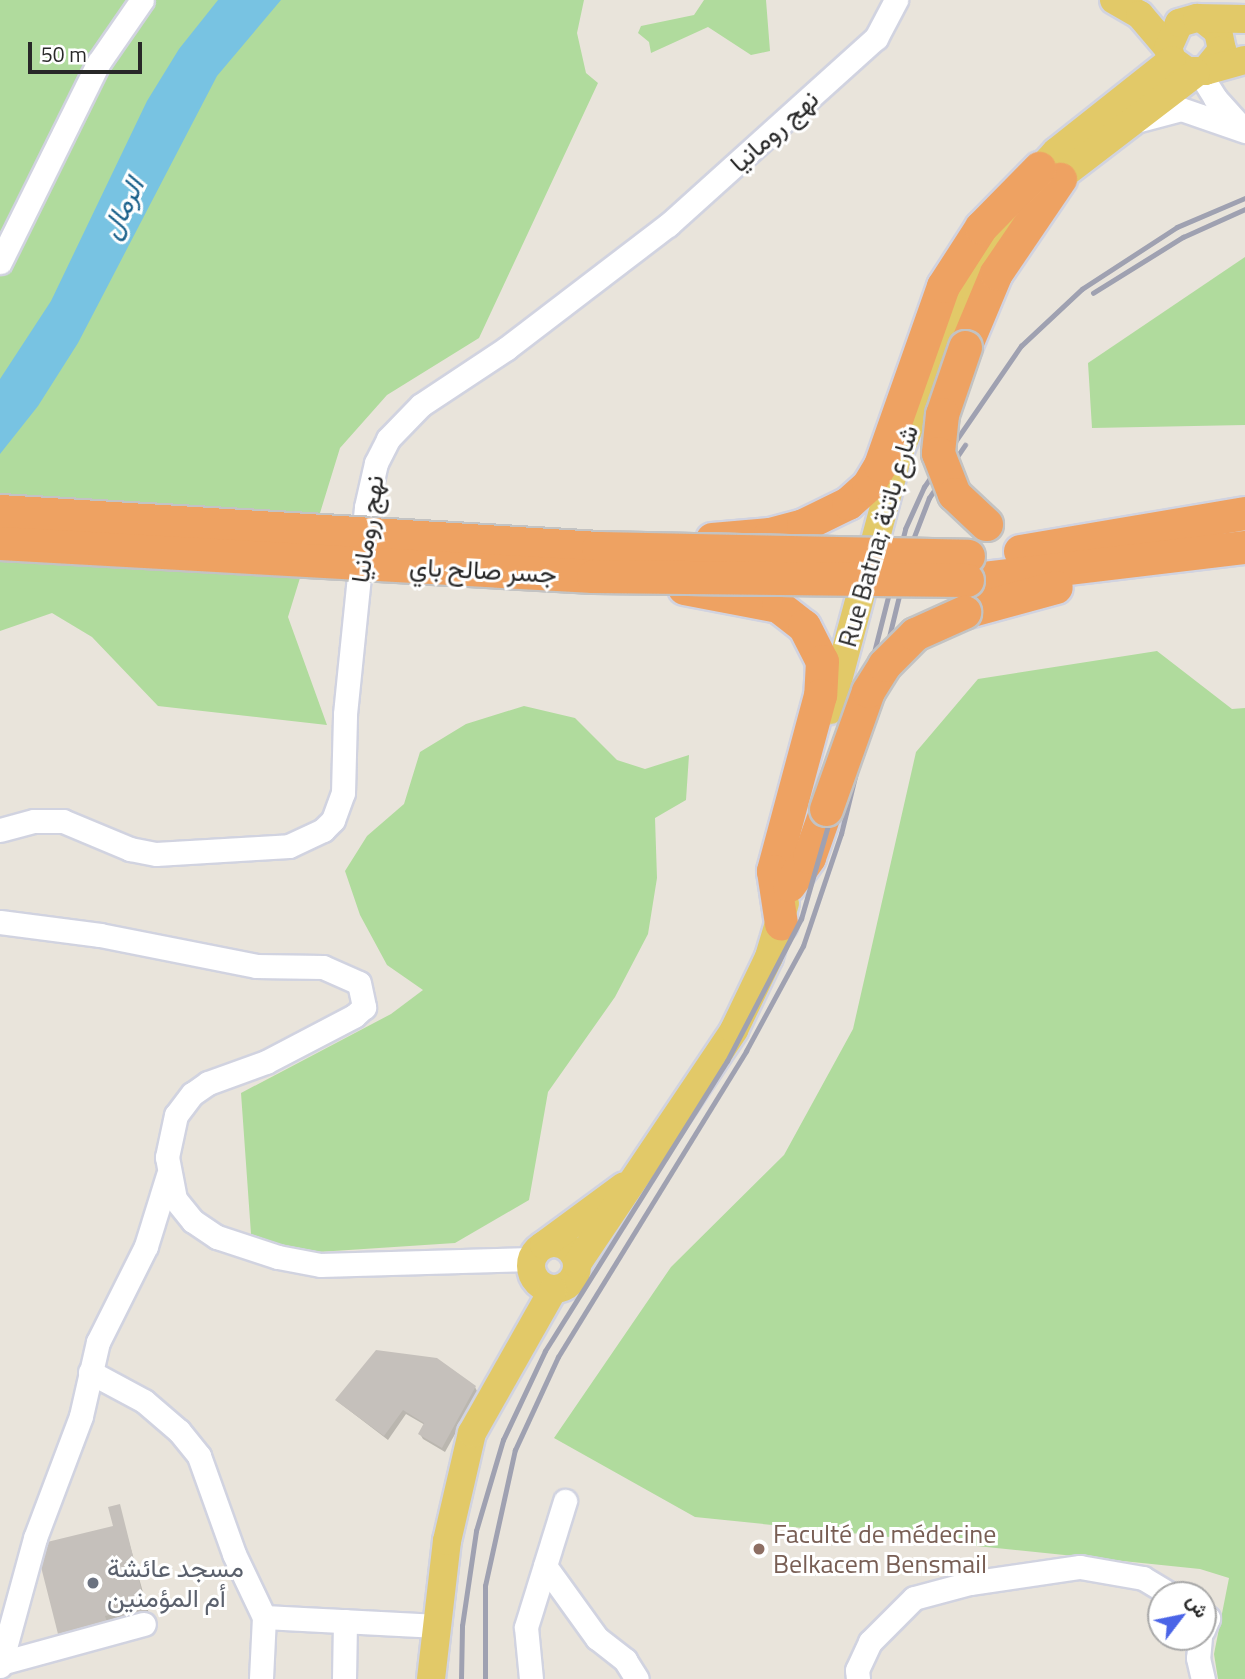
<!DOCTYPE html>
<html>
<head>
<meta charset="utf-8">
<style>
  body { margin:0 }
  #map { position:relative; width:1245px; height:1679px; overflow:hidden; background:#e9e4db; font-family:"Titillium Web",Vazirmatn,sans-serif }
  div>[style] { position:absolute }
  .green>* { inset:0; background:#b0db9d }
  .water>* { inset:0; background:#78c3e2 }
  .shadow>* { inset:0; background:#0003 }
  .building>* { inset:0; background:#c5c0bb }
  .roads { filter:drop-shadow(2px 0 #d1d3e0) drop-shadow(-2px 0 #d1d3e0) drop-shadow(0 2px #d1d3e0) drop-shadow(0 -2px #d1d3e0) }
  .minor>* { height:23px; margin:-11.5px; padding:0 11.5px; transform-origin:11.5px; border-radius:11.5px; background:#fff }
  .major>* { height:28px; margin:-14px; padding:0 14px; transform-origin:14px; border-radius:14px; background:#e2c968 }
  .major>.ring { margin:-14px; padding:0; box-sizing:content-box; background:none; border:28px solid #e2c968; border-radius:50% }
  .highway>* { height:33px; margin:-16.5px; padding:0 16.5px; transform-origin:16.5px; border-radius:16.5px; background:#eea262 }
  .rail>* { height:4.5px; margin:-2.25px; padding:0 2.25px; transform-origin:2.25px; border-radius:2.25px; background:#9fa1b1 }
  .bridges { filter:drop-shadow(2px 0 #c3c3c3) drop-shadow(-2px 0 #c3c3c3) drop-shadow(0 2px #c3c3c3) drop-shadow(0 -2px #c3c3c3) }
  .highway-bridge>* { height:33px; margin:-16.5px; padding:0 16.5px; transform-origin:16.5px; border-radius:16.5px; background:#eea262 }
  .dots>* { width:19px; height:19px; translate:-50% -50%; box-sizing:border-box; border:4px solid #fff; border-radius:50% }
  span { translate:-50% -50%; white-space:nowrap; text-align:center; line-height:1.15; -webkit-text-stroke:6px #fff; paint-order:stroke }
  .street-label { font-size:26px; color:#282828 }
  .education-label { font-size:26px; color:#785e54 }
  .left { translate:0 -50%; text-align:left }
  .worship-label { font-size:26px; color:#5b616d }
  .water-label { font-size:28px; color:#1a618b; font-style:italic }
  .north { position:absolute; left:1147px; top:1581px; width:70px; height:70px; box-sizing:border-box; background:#fff; border:2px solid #a9a9a9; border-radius:50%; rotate:58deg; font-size:19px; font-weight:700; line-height:28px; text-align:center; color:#282828 }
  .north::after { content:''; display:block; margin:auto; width:24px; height:32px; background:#4a64e7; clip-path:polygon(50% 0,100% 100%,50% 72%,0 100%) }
  .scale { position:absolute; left:28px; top:42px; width:114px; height:32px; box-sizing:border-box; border:4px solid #282828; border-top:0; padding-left:9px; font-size:21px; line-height:24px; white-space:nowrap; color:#282828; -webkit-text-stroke:5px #fff; paint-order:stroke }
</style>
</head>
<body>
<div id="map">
  <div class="green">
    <i style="clip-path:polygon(0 0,584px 0,577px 33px,586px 73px,598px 83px,479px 338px,387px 395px,340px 448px,288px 617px,327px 725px,158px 706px,92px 637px,52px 613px,0 631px)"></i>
    <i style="clip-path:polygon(704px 0,766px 0,770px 51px,751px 55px,708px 27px,651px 53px,649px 42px,638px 33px,641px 26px,694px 15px)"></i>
    <i style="clip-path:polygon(1245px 257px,1245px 425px,1092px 428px,1088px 363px)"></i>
    <i style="clip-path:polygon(1157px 651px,1232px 709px,1245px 708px,1245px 1679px,1218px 1679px,1214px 1654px,1229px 1578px,1200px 1569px,695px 1517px,554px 1438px,671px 1267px,784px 1155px,853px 1029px,916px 752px,978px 679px)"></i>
    <i style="clip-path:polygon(524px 706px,575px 718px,617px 760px,645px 769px,689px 755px,686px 800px,655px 818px,657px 878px,648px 934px,615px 997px,548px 1092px,529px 1200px,455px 1243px,303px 1253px,251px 1234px,241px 1093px,391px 1014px,423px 990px,387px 965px,360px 915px,345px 871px,367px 836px,404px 804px,420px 752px,466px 724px)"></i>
  </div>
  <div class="water">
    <i style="clip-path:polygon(218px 0,281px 0,217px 76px,78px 343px,38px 406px,0 454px,0 379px,51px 301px,147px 101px,179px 49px)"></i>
  </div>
  <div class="shadow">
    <i style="clip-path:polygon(475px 1387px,478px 1393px,445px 1452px,423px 1439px,420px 1434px,425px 1425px,406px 1414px,388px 1440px,337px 1401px)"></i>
    <i style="clip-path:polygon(119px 1506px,154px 1632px,67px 1646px,41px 1556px,115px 1527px)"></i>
  </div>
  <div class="building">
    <i style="clip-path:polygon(376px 1350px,437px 1358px,476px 1386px,442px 1448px,418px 1434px,424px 1423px,403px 1410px,384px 1436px,335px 1400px)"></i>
    <i style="clip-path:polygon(120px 1504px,149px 1620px,124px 1626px,120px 1612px,105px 1616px,107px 1622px,58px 1634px,38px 1555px,45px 1553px,43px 1543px,113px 1526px,108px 1507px)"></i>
  </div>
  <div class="roads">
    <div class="minor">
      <i style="left:1199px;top:72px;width:31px;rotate:58deg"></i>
      <i style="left:1215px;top:98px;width:40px;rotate:48deg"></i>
      <i style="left:1140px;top:120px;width:42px;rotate:-15deg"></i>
      <i style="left:1181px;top:109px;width:68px;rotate:19deg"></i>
      <i style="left:0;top:262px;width:223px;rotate:-63.7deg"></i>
      <i style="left:99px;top:62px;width:75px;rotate:-55.3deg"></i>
      <i style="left:0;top:830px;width:35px;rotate:-15deg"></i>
      <i style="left:34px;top:821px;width:29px"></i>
      <i style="left:63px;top:821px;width:73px;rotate:22.7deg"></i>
      <i style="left:130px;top:849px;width:26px;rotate:11deg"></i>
      <i style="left:156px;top:854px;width:133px;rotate:-3.4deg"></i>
      <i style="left:289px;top:846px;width:38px;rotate:-25deg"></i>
      <i style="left:323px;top:830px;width:14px;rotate:-45deg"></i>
      <i style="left:333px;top:820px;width:29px;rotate:-70deg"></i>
      <i style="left:343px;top:793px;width:79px;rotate:-88.5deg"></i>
      <i style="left:345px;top:714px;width:208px;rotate:-84.2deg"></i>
      <i style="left:366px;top:507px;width:45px;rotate:-77.2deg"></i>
      <i style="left:376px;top:463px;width:27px;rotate:-63deg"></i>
      <i style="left:388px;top:439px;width:47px;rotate:-45.9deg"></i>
      <i style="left:421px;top:405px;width:103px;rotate:-33.5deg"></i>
      <i style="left:507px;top:348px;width:203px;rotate:-37.4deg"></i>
      <i style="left:668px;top:225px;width:280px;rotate:-42deg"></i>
      <i style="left:876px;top:38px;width:43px;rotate:-62.2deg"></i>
      <i style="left:0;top:922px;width:101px;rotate:7.4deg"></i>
      <i style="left:100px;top:935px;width:159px;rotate:11.2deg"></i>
      <i style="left:256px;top:966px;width:67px;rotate:0.9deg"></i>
      <i style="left:323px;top:967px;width:39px;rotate:24deg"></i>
      <i style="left:359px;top:983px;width:25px;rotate:78deg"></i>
      <i style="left:364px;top:1007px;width:13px;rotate:138deg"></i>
      <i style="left:354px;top:1016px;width:99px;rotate:152.4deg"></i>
      <i style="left:266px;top:1062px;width:62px;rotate:160.1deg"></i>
      <i style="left:208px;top:1083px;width:19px;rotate:145deg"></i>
      <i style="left:192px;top:1094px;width:26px;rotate:127deg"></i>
      <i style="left:176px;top:1115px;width:43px;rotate:102.1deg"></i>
      <i style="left:167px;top:1157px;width:43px;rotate:79.2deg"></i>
      <i style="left:175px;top:1199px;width:28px;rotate:51deg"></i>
      <i style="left:193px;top:1221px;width:29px;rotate:34deg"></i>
      <i style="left:217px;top:1237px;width:64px;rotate:18.2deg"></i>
      <i style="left:278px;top:1257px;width:43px;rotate:10.8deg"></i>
      <i style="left:320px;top:1265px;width:212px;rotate:-1.6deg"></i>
      <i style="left:90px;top:1372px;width:61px;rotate:28.2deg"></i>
      <i style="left:144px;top:1401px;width:46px;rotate:40.6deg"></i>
      <i style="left:179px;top:1431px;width:32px;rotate:51deg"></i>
      <i style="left:199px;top:1456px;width:104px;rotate:70.3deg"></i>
      <i style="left:234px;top:1554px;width:70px;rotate:64.5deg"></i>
      <i style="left:264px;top:1617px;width:62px;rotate:92.8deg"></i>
      <i style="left:545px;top:1566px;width:89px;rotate:54.2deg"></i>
      <i style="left:597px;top:1638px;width:36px;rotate:38deg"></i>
      <i style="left:625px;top:1660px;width:22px;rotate:58deg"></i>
      <i style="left:1203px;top:1615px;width:6px;rotate:31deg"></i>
      <i style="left:1208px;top:1618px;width:13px;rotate:113deg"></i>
      <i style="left:264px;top:1617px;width:174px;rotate:3deg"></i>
      <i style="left:1200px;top:1637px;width:21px;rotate:95deg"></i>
      <i style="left:1198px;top:1658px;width:22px;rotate:77deg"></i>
      <i style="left:1px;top:1663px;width:148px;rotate:-15.3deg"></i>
      <i style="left:0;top:1666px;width:133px;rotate:-74.7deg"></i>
      <i style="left:35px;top:1538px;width:130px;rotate:-69.3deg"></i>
      <i style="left:81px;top:1416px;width:76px;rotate:-77.1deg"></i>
      <i style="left:98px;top:1342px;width:107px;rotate:-63.4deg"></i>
      <i style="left:146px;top:1246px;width:74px;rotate:-72.8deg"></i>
      <i style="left:344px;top:1679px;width:58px;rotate:-89deg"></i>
      <i style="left:531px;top:1679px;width:52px;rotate:-95.5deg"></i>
      <i style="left:526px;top:1627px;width:132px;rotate:-72.8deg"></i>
      <i style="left:858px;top:1679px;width:9px;rotate:-96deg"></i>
      <i style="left:857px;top:1670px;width:31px;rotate:-65deg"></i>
      <i style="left:870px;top:1642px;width:62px;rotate:-45deg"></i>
      <i style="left:914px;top:1598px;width:58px;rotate:-15deg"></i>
      <i style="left:970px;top:1583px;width:111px;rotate:-8.3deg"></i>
      <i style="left:1080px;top:1567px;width:64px;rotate:9.9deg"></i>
      <i style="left:1143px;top:1578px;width:33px;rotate:31deg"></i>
    </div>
    <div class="major">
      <i style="left:1114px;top:0;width:30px;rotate:30deg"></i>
      <i style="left:1140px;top:15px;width:43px;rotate:49.7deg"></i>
      <i style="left:1203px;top:19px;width:19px;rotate:39deg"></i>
      <i style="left:1218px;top:31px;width:19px;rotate:78deg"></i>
      <i style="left:1222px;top:50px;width:27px;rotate:129deg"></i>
      <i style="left:1205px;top:71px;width:18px;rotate:180deg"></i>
      <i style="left:1187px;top:71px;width:19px;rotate:-144deg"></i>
      <i style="left:1172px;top:60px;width:13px;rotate:-108deg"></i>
      <i style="left:1168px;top:48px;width:27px;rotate:-66deg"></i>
      <i style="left:1179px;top:23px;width:19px;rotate:-16deg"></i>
      <i style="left:1197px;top:18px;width:48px;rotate:1.2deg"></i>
      <i style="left:1205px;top:71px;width:41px;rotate:-15.4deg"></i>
      <i style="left:1026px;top:185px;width:45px;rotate:-47.7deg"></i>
      <i style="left:1056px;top:152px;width:148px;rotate:-38.4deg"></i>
      <i style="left:1042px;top:191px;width:194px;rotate:-37.5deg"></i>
      <i style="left:830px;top:710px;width:264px;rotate:-75.1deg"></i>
      <i style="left:898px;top:455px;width:184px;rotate:-67.6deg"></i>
      <i style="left:968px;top:285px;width:74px;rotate:-61deg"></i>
      <i class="ring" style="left:531px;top:1243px;width:18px;height:18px"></i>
      <i style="left:544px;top:1245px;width:99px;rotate:-36.4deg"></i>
      <i style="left:577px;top:1264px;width:282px;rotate:-56.1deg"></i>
      <i style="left:734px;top:1030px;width:81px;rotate:-64.4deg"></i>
      <i style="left:769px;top:957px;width:56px;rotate:-73.5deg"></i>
      <i style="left:431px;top:1679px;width:139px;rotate:-83.4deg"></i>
      <i style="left:447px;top:1541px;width:111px;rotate:-77deg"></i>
      <i style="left:472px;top:1433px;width:164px;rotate:-60.5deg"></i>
    </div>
    <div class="highway">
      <i style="left:965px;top:347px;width:80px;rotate:-67.3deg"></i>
      <i style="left:996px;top:273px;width:114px;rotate:-55.8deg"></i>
      <i style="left:712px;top:539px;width:58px;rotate:-4.9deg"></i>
      <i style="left:770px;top:534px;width:34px;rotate:-15deg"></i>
      <i style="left:803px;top:525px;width:50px;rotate:-26.1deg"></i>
      <i style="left:848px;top:503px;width:27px;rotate:-42deg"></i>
      <i style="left:868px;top:485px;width:23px;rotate:-59deg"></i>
      <i style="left:880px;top:465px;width:190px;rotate:-70.6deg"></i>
      <i style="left:943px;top:286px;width:70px;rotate:-57.2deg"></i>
      <i style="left:981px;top:227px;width:83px;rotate:-45.5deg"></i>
      <i style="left:1020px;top:551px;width:228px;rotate:-9.6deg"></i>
      <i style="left:967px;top:580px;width:280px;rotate:-6.8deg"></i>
      <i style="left:684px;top:588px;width:96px;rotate:10.8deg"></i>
      <i style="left:778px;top:606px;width:33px;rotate:38deg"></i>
      <i style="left:804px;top:626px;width:39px;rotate:63deg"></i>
      <i style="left:822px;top:661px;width:34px;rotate:93deg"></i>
      <i style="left:820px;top:695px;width:182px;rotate:105deg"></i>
      <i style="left:773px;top:871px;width:53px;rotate:81.3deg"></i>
      <i style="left:964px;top:612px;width:95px;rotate:-15.2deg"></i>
      <i style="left:789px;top:885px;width:34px;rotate:-54deg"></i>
      <i style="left:809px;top:857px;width:51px;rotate:-70.5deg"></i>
    </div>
  </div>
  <div class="rail">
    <i style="left:1093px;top:293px;width:106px;rotate:-31.9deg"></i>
    <i style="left:1183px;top:237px;width:68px;rotate:-24.3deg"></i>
    <i style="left:461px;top:1679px;width:53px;rotate:-88.9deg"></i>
    <i style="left:462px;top:1626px;width:96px;rotate:-81.6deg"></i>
    <i style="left:476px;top:1531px;width:95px;rotate:-73.5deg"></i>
    <i style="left:503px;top:1440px;width:98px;rotate:-64.7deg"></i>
    <i style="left:545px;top:1351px;width:342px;rotate:-57.9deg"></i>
    <i style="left:727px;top:1061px;width:160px;rotate:-62.5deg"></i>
    <i style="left:801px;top:919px;width:162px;rotate:-73.9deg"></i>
    <i style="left:846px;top:763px;width:241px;rotate:-75.8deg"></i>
    <i style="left:905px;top:529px;width:46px;rotate:-65.7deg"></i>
    <i style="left:924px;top:487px;width:171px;rotate:-55.5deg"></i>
    <i style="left:1021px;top:346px;width:83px;rotate:-43.1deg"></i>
    <i style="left:1082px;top:289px;width:113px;rotate:-33.1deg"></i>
    <i style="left:1177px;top:227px;width:74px;rotate:-23.1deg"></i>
    <i style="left:485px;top:1679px;width:93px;rotate:-90deg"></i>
    <i style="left:485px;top:1586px;width:139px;rotate:-77.6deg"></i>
    <i style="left:515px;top:1450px;width:102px;rotate:-65.2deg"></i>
    <i style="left:558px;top:1357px;width:359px;rotate:-58.4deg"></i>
    <i style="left:746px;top:1051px;width:119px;rotate:-61.5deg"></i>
    <i style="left:803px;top:946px;width:118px;rotate:-71.3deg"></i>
    <i style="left:841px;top:834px;width:301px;rotate:-76.3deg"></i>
    <i style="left:912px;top:542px;width:47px;rotate:-68.9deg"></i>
    <i style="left:929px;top:498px;width:64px;rotate:-55.8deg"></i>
  </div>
  <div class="bridges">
    <div class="highway-bridge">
      <i style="left:965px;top:347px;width:71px;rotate:108.9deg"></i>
      <i style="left:942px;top:414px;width:39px;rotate:96deg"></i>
      <i style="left:938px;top:453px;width:44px;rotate:68.7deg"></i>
      <i style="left:954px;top:494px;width:44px;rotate:43.2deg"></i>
      <i style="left:0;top:511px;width:599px;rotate:3.54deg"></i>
      <i style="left:598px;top:548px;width:370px;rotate:1.2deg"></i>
      <i style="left:0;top:543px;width:594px;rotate:3.19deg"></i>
      <i style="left:593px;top:576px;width:374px;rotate:0.6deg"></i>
      <i style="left:826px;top:809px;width:125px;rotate:-70.4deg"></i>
      <i style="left:868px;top:691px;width:31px;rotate:-58deg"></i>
      <i style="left:884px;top:665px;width:44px;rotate:-45deg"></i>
      <i style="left:915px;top:634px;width:54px;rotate:-24.2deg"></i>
    </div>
  </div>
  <div class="dots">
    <i style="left:759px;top:1549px;background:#8d6e63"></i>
    <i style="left:93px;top:1583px;background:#6b7280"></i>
  </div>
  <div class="street-label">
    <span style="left:774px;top:131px;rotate:-42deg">نهج رومانيا</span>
    <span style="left:367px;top:529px;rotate:-82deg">نهج رومانيا</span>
    <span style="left:878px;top:536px;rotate:-74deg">Rue Batna; شارع باتنة</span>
    <span style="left:483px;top:570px;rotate:3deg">جسر صالح باي</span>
  </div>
  <div class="education-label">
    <span class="left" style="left:773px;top:1549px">Faculté de médecine<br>Belkacem Bensmail</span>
  </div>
  <div class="worship-label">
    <span class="left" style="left:107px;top:1583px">مسجد عائشة<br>أم المؤمنين</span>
  </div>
  <div class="water-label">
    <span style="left:122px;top:208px;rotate:-64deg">الرمال</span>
  </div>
  <div class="north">ش</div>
  <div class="scale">50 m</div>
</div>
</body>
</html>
